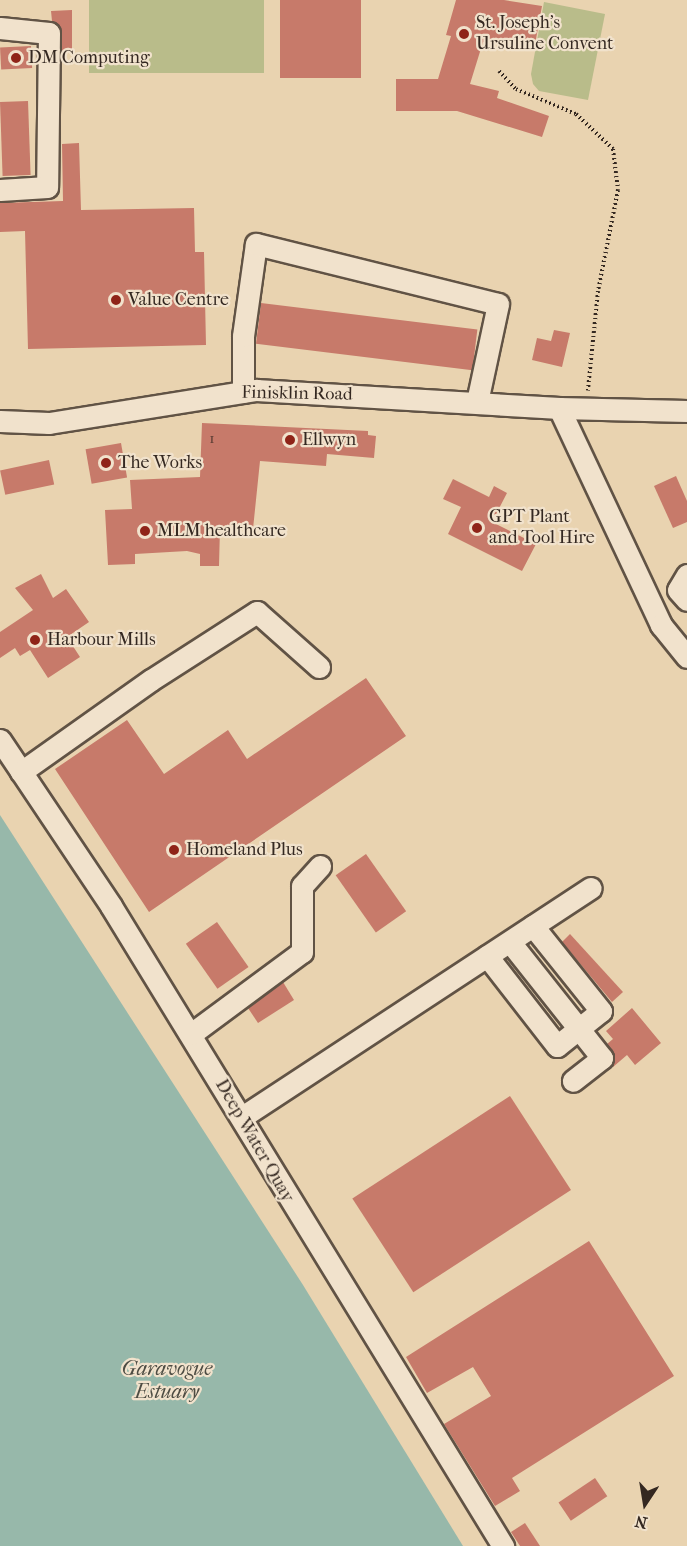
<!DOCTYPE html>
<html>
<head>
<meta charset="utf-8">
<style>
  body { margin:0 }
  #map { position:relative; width:687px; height:1546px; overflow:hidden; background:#e9d3b0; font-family:"IM FELL French Canon",serif }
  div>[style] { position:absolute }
  .green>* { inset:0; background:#b9bc8a; transform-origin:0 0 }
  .water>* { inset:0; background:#97b8aa }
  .building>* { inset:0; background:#c77a6a; transform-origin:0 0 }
  .path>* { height:4px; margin-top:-2px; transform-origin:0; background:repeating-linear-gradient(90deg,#342821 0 1.5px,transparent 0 4.5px) }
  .roads { filter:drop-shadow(2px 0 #615345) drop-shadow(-2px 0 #615345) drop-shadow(0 2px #615345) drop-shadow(0 -2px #615345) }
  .minor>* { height:21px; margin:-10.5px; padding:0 10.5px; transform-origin:10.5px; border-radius:10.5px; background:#f1e2cc }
  .dots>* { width:16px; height:16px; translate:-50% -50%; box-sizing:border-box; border:3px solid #f1e2cc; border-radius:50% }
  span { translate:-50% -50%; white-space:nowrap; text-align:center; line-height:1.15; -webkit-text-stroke:4.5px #f1e2cc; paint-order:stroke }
  .number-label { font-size:15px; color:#593c33 }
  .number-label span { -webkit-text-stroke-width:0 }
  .poi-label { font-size:18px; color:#342821 }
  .left { translate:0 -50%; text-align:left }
  .street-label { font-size:18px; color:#342821 }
  .water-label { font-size:20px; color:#4d4c43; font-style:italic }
  .north { position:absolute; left:615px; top:1474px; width:60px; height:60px; -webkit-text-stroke:4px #f1e2cc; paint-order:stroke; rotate:192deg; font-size:16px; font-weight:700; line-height:24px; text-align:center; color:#342821 }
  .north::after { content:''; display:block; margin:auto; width:21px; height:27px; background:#342821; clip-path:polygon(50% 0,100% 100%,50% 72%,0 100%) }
</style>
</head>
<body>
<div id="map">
  <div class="green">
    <i style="left:89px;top:0;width:175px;height:73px"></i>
    <i style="clip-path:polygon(544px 2px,605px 14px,588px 100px,539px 91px,533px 84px,531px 74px)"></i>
  </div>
  <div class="water">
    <i style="clip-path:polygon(0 815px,303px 1285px,463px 1546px,0 1546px)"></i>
  </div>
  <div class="building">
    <i style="left:280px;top:0;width:81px;height:78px"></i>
    <i style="clip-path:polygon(456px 0,504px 0,542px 6px,534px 50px,483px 42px,470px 84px,499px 91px,497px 98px,549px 116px,542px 137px,457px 111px,396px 111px,396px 79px,438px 79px,451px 36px,446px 35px)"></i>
    <i style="clip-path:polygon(72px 10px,72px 52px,62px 52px,60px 28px,52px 21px,51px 11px)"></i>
    <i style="left:31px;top:46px;width:22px;height:31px;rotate:87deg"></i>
    <i style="left:28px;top:101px;width:74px;height:28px;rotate:88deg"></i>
    <i style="clip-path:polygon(79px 143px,81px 210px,194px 208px,195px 252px,204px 252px,206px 345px,28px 349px,25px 231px,0 232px,0 203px,63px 201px,62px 144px)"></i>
    <i style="left:261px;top:303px;width:218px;height:41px;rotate:7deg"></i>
    <i style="clip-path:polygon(554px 330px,570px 333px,562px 367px,532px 360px,537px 338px,551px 341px)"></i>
    <i style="clip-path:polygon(202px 423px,368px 431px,368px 435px,376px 436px,374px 458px,327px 454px,326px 466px,260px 461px,253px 529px,220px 528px,219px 566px,200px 566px,200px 554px,187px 551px,135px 554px,135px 564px,108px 565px,105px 510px,132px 509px,130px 480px,200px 477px)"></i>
    <i style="left:121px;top:443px;width:35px;height:36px;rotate:80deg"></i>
    <i style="left:49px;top:460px;width:25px;height:50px;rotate:78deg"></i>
    <i style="clip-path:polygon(676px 476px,687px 501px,687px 522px,673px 528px,654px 486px)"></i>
    <i style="clip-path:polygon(453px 479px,489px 497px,494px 486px,507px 493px,492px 522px,536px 544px,522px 571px,448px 534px,461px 507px,443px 499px)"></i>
    <i style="clip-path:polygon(41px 574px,53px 598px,66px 589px,89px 622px,67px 637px,80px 657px,48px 678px,30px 650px,20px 656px,15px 648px,0 658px,0 632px,33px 610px,15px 588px)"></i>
    <i style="clip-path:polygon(366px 678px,406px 736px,149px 912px,55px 769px,127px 720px,164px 774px,228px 730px,247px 759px)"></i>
    <i style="left:366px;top:854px;width:70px;height:37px;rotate:55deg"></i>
    <i style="left:217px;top:922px;width:55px;height:38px;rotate:55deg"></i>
    <i style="clip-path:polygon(570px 934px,623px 992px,612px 1002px,562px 942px)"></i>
    <i style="clip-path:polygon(283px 982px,294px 1000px,258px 1023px,248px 1008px)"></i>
    <i style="clip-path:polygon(632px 1008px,661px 1043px,635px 1065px,627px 1055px,613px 1067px,614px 1056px,607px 1044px,613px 1039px,606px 1031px)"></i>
    <i style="left:510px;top:1096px;width:112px;height:188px;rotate:57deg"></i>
    <i style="clip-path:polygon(589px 1241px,674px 1376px,512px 1478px,520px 1491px,495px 1506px,444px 1424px,491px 1396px,473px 1367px,427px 1393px,406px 1357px)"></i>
    <i style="left:595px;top:1478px;width:22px;height:44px;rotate:56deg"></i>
    <i style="clip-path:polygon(525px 1523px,540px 1546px,520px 1546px,511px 1532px)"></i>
  </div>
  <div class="path">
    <i style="left:499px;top:71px;width:25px;rotate:47deg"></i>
    <i style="left:516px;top:89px;width:65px;rotate:22.6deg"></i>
    <i style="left:576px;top:114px;width:51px;rotate:43.4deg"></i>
    <i style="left:613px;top:149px;width:41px;rotate:83deg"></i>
    <i style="left:618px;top:190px;width:103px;rotate:101.2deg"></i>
    <i style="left:598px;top:291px;width:100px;rotate:95.8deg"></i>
  </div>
  <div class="roads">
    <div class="minor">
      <i style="left:0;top:28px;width:49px;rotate:5.8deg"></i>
      <i style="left:49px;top:33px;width:154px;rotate:90.7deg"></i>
      <i style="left:47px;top:187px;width:47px;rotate:176.3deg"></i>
      <i style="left:243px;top:392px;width:56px;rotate:-90deg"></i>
      <i style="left:243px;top:336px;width:93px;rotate:-82deg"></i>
      <i style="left:256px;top:244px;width:249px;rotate:13.9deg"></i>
      <i style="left:498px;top:304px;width:100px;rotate:102.1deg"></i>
      <i style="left:559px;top:408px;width:240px;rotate:64.8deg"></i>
      <i style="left:661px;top:625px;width:41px;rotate:50.9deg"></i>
      <i style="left:0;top:421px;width:49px;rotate:2.3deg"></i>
      <i style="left:49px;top:423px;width:210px;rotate:-9.1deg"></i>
      <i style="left:256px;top:390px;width:304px;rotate:3.4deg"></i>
      <i style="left:559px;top:408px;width:128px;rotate:1.3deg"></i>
      <i style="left:687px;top:575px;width:17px;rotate:121deg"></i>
      <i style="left:678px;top:590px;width:13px;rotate:48deg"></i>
      <i style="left:0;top:740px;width:200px;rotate:56.2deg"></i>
      <i style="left:111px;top:906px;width:751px;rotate:58.51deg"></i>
      <i style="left:21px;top:772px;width:159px;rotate:-35.3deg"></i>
      <i style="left:151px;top:680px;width:126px;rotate:-32.7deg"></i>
      <i style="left:257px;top:612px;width:83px;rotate:41.6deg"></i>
      <i style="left:510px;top:942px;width:148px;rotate:51.6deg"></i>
      <i style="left:602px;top:1058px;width:37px;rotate:142deg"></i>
      <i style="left:487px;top:956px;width:114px;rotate:52.1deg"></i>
      <i style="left:557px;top:1046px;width:56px;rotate:-38.5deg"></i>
      <i style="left:601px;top:1011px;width:109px;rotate:-128.7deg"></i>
      <i style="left:191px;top:1034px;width:138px;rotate:-36.5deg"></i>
      <i style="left:302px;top:952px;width:66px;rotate:-90deg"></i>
      <i style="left:302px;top:886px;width:27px;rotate:-48deg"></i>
      <i style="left:242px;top:1117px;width:417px;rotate:-33.3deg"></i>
    </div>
  </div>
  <div class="dots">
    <i style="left:464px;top:34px;background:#8f2418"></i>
    <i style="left:16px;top:58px;background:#8f2418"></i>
    <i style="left:116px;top:300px;background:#8f2418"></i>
    <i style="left:290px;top:440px;background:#8f2418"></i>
    <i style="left:106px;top:463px;background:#8f2418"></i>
    <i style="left:477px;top:528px;background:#8f2418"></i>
    <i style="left:145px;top:531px;background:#8f2418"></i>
    <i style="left:35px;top:640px;background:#8f2418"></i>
    <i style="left:174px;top:850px;background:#8f2418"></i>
  </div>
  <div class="number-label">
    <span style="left:212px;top:439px">1</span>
  </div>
  <div class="poi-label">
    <span class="left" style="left:476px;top:34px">St. Joseph's<br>Ursuline Convent</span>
    <span class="left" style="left:28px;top:58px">DM Computing</span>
    <span class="left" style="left:128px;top:300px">Value Centre</span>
    <span class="left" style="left:302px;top:440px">Ellwyn</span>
    <span class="left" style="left:118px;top:463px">The Works</span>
    <span class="left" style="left:489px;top:528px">GPT Plant<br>and Tool Hire</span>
    <span class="left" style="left:157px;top:531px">MLM healthcare</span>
    <span class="left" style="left:47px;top:640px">Harbour Mills</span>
    <span class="left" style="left:186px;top:850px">Homeland Plus</span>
  </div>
  <div class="street-label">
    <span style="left:297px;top:394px;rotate:1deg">Finisklin Road</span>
    <span style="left:254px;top:1141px;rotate:60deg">Deep Water Quay</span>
  </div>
  <div class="water-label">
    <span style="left:167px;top:1380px">Garavogue<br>Estuary</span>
  </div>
  <div class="north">N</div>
</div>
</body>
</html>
